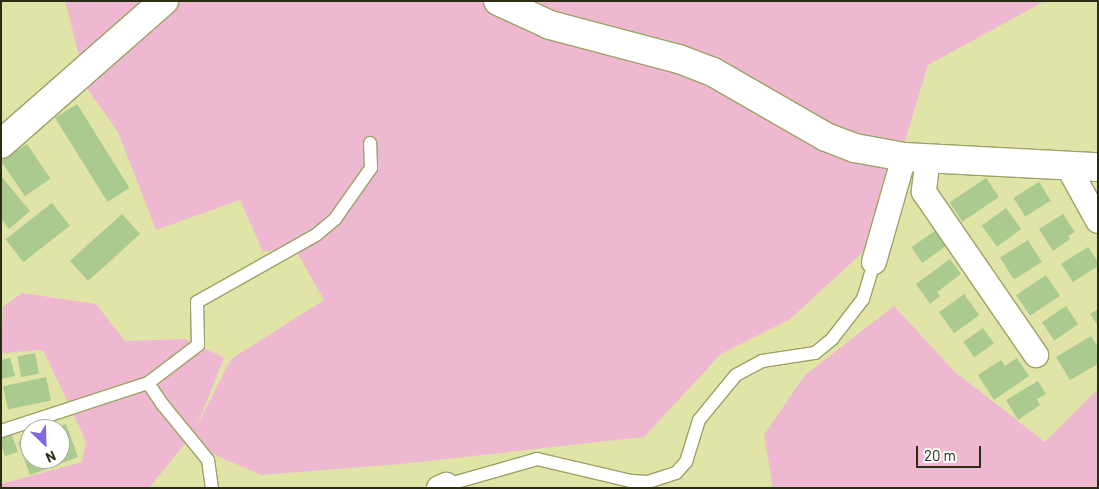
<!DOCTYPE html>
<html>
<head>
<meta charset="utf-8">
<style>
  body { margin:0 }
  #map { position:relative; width:1099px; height:489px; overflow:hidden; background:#e0e4a7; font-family:Barlow,sans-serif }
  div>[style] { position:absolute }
  .green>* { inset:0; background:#eeb9d0 }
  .building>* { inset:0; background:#abca90; transform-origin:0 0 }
  .roads { filter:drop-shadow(1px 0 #9ea166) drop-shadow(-1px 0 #9ea166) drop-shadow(0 1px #9ea166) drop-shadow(0 -1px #9ea166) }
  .lane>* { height:12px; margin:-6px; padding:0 6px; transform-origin:6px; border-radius:6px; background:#fff }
  .street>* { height:24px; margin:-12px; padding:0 12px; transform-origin:12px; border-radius:12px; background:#fff }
  .secondary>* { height:28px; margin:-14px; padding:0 14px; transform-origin:14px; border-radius:14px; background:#fff }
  span { translate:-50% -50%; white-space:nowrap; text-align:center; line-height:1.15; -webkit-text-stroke:4px #fff; paint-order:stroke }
  .frame { position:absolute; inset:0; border:2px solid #2b2c14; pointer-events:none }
  .north { position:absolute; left:20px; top:419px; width:50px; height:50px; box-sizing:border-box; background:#fff; border:1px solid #aaaba1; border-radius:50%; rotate:156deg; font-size:14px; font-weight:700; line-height:20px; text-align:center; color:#2b2c14 }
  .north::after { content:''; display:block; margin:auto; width:18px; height:22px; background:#8366e1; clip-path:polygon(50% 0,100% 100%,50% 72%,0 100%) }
  .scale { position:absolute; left:916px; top:446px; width:65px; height:22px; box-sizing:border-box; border:2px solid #2b2c14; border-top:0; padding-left:6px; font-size:15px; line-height:18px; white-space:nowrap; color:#2b2c14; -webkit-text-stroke:4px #fff; paint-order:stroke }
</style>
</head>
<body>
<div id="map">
  <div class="green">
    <i style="clip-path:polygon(65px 1px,1045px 1px,928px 65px,874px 242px,789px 320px,721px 354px,644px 437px,401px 464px,261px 475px,199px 448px,192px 435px,149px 488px,1px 488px,1px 484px,82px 462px,86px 441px,43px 350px,1px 353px,3px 307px,22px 293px,96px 304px,125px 341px,186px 339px,224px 358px,197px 426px,231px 359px,324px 300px,294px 247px,263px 252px,240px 200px,156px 230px,118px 132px,88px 90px)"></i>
    <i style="clip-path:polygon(894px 306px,955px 372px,1045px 442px,1098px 389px,1098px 488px,773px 488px,764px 435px,805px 375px)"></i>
  </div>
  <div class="building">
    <i style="left:77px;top:104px;width:99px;height:26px;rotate:58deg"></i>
    <i style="left:27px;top:144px;width:42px;height:31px;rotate:56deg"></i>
    <i style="clip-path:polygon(1px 176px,30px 211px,9px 229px,1px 219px)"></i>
    <i style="left:986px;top:178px;width:23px;height:44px;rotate:56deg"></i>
    <i style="left:1039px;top:182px;width:22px;height:30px;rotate:58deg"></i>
    <i style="left:52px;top:203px;width:29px;height:59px;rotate:52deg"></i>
    <i style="left:1006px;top:208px;width:26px;height:30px;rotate:54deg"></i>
    <i style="left:122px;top:214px;width:27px;height:70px;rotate:48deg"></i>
    <i style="clip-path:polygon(1063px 214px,1075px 232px,1068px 236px,1070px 239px,1053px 251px,1039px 229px)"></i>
    <i style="left:936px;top:230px;width:19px;height:30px;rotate:55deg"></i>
    <i style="left:1028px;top:240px;width:26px;height:33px;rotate:58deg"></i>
    <i style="clip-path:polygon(1088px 247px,1098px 262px,1098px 266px,1073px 282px,1061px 264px)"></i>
    <i style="clip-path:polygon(950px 259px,961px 274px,937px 292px,940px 296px,930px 304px,916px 284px)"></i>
    <i style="left:1046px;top:275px;width:25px;height:36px;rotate:56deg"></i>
    <i style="left:964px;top:294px;width:26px;height:31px;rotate:54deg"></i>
    <i style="left:1066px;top:306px;width:22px;height:29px;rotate:56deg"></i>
    <i style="clip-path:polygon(1098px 309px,1098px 326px,1090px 314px)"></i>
    <i style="left:983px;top:328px;width:19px;height:24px;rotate:55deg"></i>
    <i style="clip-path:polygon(1091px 336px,1098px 347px,1098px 364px,1070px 380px,1056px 357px)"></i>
    <i style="left:35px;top:353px;width:21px;height:18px;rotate:79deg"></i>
    <i style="clip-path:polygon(10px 358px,15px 376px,2px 379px,1px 360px)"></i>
    <i style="clip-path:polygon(1017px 358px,1029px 376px,994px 400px,978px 375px,1001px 360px,1005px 366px)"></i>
    <i style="left:46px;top:377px;width:24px;height:44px;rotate:78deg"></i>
    <i style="clip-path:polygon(1038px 381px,1046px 394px,1037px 399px,1040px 405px,1018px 420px,1006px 400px)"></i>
    <i style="clip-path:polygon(66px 424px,78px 457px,30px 475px,18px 442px,30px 437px,30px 459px,60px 459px,60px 429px,53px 429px)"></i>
    <i style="clip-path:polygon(10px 430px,18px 452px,5px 456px,1px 445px,1px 433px)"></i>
  </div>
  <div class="roads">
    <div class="lane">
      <i style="left:148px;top:383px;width:27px;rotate:56deg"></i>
      <i style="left:163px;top:405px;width:71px;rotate:50.7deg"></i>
      <i style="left:208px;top:460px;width:28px;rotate:82deg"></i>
      <i style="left:1px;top:431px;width:155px;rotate:-18.1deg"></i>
      <i style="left:148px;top:383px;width:63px;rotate:-37.2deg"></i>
      <i style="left:198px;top:345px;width:43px;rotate:-91.3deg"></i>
      <i style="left:197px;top:302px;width:137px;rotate:-29.4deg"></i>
      <i style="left:316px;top:235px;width:25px;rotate:-40deg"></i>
      <i style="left:335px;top:219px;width:62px;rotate:-54.8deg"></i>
      <i style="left:371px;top:168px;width:25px;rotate:-92deg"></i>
      <i style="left:446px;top:485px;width:95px;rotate:-15.9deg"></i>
      <i style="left:537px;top:459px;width:97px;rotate:13.2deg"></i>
      <i style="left:631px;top:481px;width:17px;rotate:3deg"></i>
      <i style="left:648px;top:482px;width:29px;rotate:-18deg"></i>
      <i style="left:676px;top:473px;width:15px;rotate:-48deg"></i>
      <i style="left:686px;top:462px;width:44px;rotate:-72.8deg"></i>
      <i style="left:699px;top:420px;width:58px;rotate:-50.6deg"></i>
      <i style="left:736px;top:375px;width:30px;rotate:-28deg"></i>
      <i style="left:762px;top:361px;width:54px;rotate:-8.6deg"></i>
      <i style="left:815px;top:353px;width:22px;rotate:-39deg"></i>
      <i style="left:832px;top:339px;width:51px;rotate:-52.2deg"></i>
      <i style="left:863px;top:299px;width:39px;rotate:-73deg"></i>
    </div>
    <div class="street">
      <i style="left:928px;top:157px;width:35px;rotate:97deg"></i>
      <i style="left:924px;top:192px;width:198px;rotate:55.5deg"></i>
      <i style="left:1067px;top:165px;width:64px;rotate:61deg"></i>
      <i style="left:874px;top:262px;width:109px;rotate:-74.1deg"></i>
      <i style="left:439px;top:488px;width:8px;rotate:-23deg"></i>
    </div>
    <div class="secondary">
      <i style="left:498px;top:1px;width:57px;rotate:24.8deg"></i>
      <i style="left:550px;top:25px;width:133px;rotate:14.8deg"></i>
      <i style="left:679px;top:59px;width:36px;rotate:21deg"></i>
      <i style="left:713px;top:72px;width:130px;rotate:29.9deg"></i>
      <i style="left:826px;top:137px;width:31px;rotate:21deg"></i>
      <i style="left:855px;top:148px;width:50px;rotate:10.4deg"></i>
      <i style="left:904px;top:157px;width:194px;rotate:3deg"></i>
      <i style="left:1px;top:144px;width:217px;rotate:-41.3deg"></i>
    </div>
  </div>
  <div class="frame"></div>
  <div class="north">N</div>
  <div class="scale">20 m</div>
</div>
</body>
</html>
